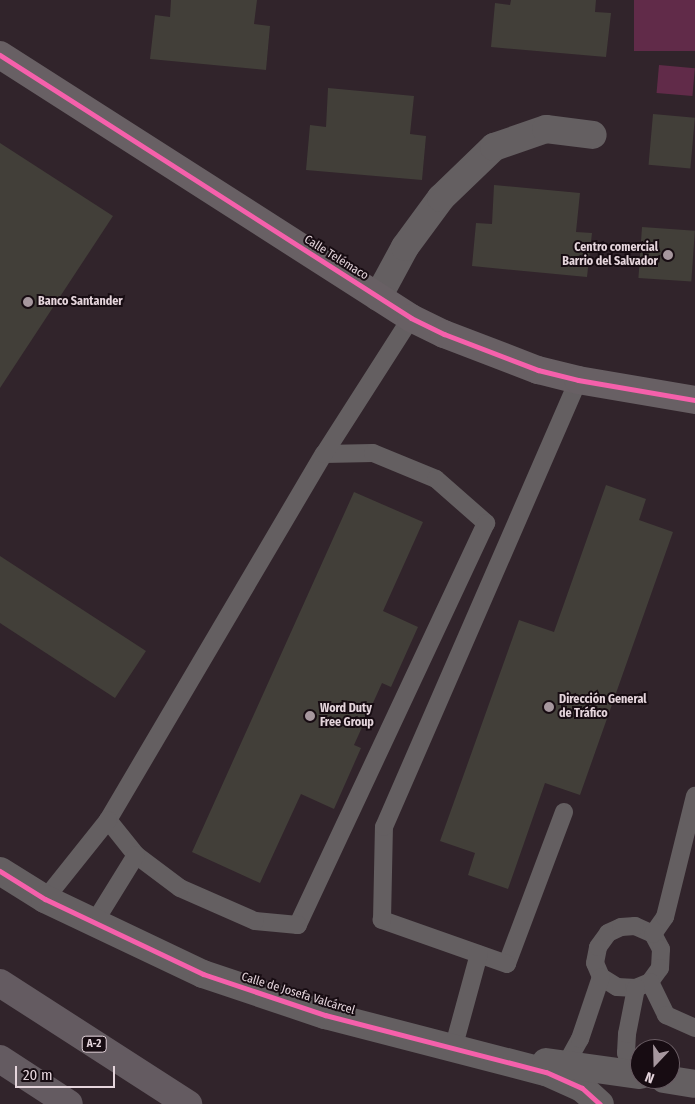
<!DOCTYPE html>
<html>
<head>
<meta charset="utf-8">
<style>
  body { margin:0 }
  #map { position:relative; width:695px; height:1104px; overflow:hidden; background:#31242b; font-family:"Fira Sans Condensed",sans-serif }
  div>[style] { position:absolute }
  .green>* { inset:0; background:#612b49; transform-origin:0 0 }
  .building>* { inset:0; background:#423f39; transform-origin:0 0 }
  .lane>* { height:18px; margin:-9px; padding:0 9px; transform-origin:9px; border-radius:9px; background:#645f61 }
  .street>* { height:28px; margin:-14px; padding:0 14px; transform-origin:14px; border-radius:14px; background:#645f61 }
  .secondary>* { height:28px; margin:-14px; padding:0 14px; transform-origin:14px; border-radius:14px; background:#686064 }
  .highway>* { height:28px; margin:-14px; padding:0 14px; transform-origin:14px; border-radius:14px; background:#645b61 }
  .cycleway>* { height:5px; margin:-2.5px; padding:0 2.5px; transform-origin:2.5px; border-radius:2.5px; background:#f560ab }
  .dots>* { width:14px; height:14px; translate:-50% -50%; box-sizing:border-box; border:2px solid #170c12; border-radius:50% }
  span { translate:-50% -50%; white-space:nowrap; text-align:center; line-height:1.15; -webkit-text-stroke:4px #170c12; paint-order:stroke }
  .shield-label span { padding:1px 4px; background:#170c12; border:1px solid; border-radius:4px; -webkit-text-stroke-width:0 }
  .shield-label { font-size:11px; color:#e5d5dc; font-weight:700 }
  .poi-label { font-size:12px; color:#e5d5dc; font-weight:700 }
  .right { translate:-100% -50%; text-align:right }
  .left { translate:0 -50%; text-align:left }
  .street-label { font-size:12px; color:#e5d5dc }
  .north { position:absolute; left:630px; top:1039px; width:50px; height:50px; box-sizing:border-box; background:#170c12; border:1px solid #695c63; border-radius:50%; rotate:201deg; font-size:14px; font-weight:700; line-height:20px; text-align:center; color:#e5d5dc }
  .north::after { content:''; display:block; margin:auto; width:18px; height:22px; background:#a6979e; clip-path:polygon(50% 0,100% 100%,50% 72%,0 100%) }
  .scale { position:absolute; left:15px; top:1066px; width:100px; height:22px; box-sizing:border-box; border:2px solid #e5d5dc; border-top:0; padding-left:6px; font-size:15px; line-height:18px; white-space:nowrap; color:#e5d5dc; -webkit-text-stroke:4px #170c12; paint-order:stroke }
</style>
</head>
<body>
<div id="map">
  <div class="green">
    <i style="left:634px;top:0;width:61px;height:51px"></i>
    <i style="left:659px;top:65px;width:36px;height:28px;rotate:5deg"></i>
  </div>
  <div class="building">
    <i style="clip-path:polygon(171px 0,257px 0,254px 24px,270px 26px,266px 70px,150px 59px,155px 15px,170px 17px)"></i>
    <i style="clip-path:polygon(511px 0,596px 0,595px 12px,611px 13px,606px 57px,491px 47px,495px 3px,510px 5px)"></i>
    <i style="clip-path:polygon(328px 88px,414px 96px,410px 134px,426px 136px,422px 180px,306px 170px,310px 125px,326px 127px)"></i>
    <i style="left:653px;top:114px;width:42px;height:51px;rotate:5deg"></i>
    <i style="clip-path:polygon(0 143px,113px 216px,0 388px)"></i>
    <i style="clip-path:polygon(494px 185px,580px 193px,576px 232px,592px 233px,587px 277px,472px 266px,476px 223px,492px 224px)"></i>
    <i style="left:642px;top:227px;width:53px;height:51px;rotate:4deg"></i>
    <i style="clip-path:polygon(606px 485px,646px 499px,639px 520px,673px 532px,580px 795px,545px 783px,508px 889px,468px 875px,475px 853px,440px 841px,519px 620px,554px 632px)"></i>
    <i style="clip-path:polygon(354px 492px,423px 522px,383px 611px,418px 627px,391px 687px,382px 683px,354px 745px,361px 748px,334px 809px,301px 794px,260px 883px,192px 852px)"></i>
    <i style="clip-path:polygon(0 556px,146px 651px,115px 698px,0 623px)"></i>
  </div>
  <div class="lane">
    <i style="left:324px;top:454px;width:49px;rotate:-1.2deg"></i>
    <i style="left:373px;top:453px;width:68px;rotate:22.4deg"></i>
    <i style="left:436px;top:479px;width:67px;rotate:41.3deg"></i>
    <i style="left:486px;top:523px;width:444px;rotate:115.1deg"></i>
    <i style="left:298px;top:925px;width:43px;rotate:-174.7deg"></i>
    <i style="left:255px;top:921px;width:82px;rotate:-156.3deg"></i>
    <i style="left:180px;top:888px;width:55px;rotate:-143.1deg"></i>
    <i style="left:136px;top:855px;width:45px;rotate:-128.7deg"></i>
    <i style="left:108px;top:820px;width:425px;rotate:-59.5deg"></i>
    <i style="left:324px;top:454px;width:161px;rotate:-57.4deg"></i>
    <i style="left:564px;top:812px;width:162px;rotate:110.6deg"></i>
    <i style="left:507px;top:964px;width:133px;rotate:-160.6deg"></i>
    <i style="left:382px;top:920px;width:93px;rotate:-88.8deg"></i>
    <i style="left:384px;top:827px;width:487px;rotate:-66.5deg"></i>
    <i style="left:45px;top:899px;width:101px;rotate:-51.4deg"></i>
    <i style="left:94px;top:923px;width:80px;rotate:-58.3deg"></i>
    <i style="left:635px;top:926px;width:20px;rotate:24deg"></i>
    <i style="left:653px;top:934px;width:17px;rotate:62deg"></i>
    <i style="left:661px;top:949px;width:19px;rotate:93deg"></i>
    <i style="left:660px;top:968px;width:17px;rotate:126deg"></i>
    <i style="left:650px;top:982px;width:15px;rotate:157deg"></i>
    <i style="left:636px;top:988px;width:19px;rotate:-177deg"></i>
    <i style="left:617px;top:987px;width:19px;rotate:-148deg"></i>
    <i style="left:601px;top:977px;width:15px;rotate:-113deg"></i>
    <i style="left:595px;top:963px;width:16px;rotate:-79deg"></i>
    <i style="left:598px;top:947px;width:17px;rotate:-54deg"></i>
    <i style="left:608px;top:933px;width:14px;rotate:-25deg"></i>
    <i style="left:621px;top:927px;width:14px;rotate:-4deg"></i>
    <i style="left:653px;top:934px;width:21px;rotate:-55deg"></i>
    <i style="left:665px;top:917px;width:125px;rotate:-76.1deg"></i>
    <i style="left:650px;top:982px;width:37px;rotate:64deg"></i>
    <i style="left:666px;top:1015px;width:32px;rotate:24deg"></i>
    <i style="left:453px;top:1049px;width:98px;rotate:-74.7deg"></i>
    <i style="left:566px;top:1064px;width:29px;rotate:-61deg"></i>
    <i style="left:580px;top:1039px;width:65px;rotate:-71.3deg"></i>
    <i style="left:631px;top:1074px;width:22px;rotate:-103deg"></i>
    <i style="left:626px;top:1053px;width:19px;rotate:-87deg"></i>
    <i style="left:627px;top:1034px;width:47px;rotate:-78.9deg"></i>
  </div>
  <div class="street">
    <i style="left:378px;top:297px;width:57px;rotate:-61.6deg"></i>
    <i style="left:405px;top:247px;width:61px;rotate:-53.7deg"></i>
    <i style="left:441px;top:198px;width:74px;rotate:-43.9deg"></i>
    <i style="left:494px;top:147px;width:55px;rotate:-19.1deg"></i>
    <i style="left:546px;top:129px;width:47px;rotate:7.3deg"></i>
    <i style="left:0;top:871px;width:53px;rotate:31.9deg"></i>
    <i style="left:45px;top:899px;width:175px;rotate:25.4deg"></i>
    <i style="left:203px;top:974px;width:129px;rotate:18.6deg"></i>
    <i style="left:325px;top:1015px;width:228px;rotate:14.5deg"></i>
    <i style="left:546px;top:1072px;width:39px;rotate:24deg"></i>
    <i style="left:582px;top:1088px;width:24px;rotate:42deg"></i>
    <i style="left:546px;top:1062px;width:95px;rotate:7.9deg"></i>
    <i style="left:664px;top:1079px;width:31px;rotate:9deg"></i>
  </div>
  <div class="secondary">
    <i style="left:0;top:55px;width:488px;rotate:32.6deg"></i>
    <i style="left:411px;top:318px;width:37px;rotate:26deg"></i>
    <i style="left:444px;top:334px;width:101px;rotate:21deg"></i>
    <i style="left:538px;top:370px;width:41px;rotate:14deg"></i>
    <i style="left:578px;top:380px;width:119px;rotate:9.7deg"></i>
  </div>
  <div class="highway">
    <i style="left:0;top:983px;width:224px;rotate:32.8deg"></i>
    <i style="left:0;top:1059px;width:82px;rotate:33.1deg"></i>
  </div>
  <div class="cycleway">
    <i style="left:0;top:55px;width:488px;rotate:32.6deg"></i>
    <i style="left:411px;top:318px;width:37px;rotate:26deg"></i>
    <i style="left:444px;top:334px;width:101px;rotate:21deg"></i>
    <i style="left:538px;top:370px;width:41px;rotate:14deg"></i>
    <i style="left:578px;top:380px;width:119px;rotate:9.7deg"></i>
    <i style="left:0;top:871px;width:53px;rotate:31.9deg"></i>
    <i style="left:45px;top:899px;width:175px;rotate:25.4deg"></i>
    <i style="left:203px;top:974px;width:129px;rotate:18.6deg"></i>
    <i style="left:325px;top:1015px;width:228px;rotate:14.5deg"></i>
    <i style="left:546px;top:1072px;width:39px;rotate:24deg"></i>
    <i style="left:582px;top:1088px;width:24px;rotate:42deg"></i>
  </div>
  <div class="dots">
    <i style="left:668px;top:255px;background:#a6979e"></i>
    <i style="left:28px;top:302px;background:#a6979e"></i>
    <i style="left:549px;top:707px;background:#a6979e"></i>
    <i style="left:310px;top:716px;background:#a6979e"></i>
  </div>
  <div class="shield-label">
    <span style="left:94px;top:1044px">A-2</span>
  </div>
  <div class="poi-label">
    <span class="right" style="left:658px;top:255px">Centro comercial<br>Barrio del Salvador</span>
    <span class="left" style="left:38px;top:302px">Banco Santander</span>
    <span class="left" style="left:559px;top:707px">Dirección General<br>de Tráfico</span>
    <span class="left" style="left:320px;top:716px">Word Duty<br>Free Group</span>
  </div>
  <div class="street-label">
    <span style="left:336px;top:258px;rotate:32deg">Calle Telémaco</span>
    <span style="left:298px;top:994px;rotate:17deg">Calle de Josefa Valcárcel</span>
  </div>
  <div class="north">N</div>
  <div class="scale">20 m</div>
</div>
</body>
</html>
